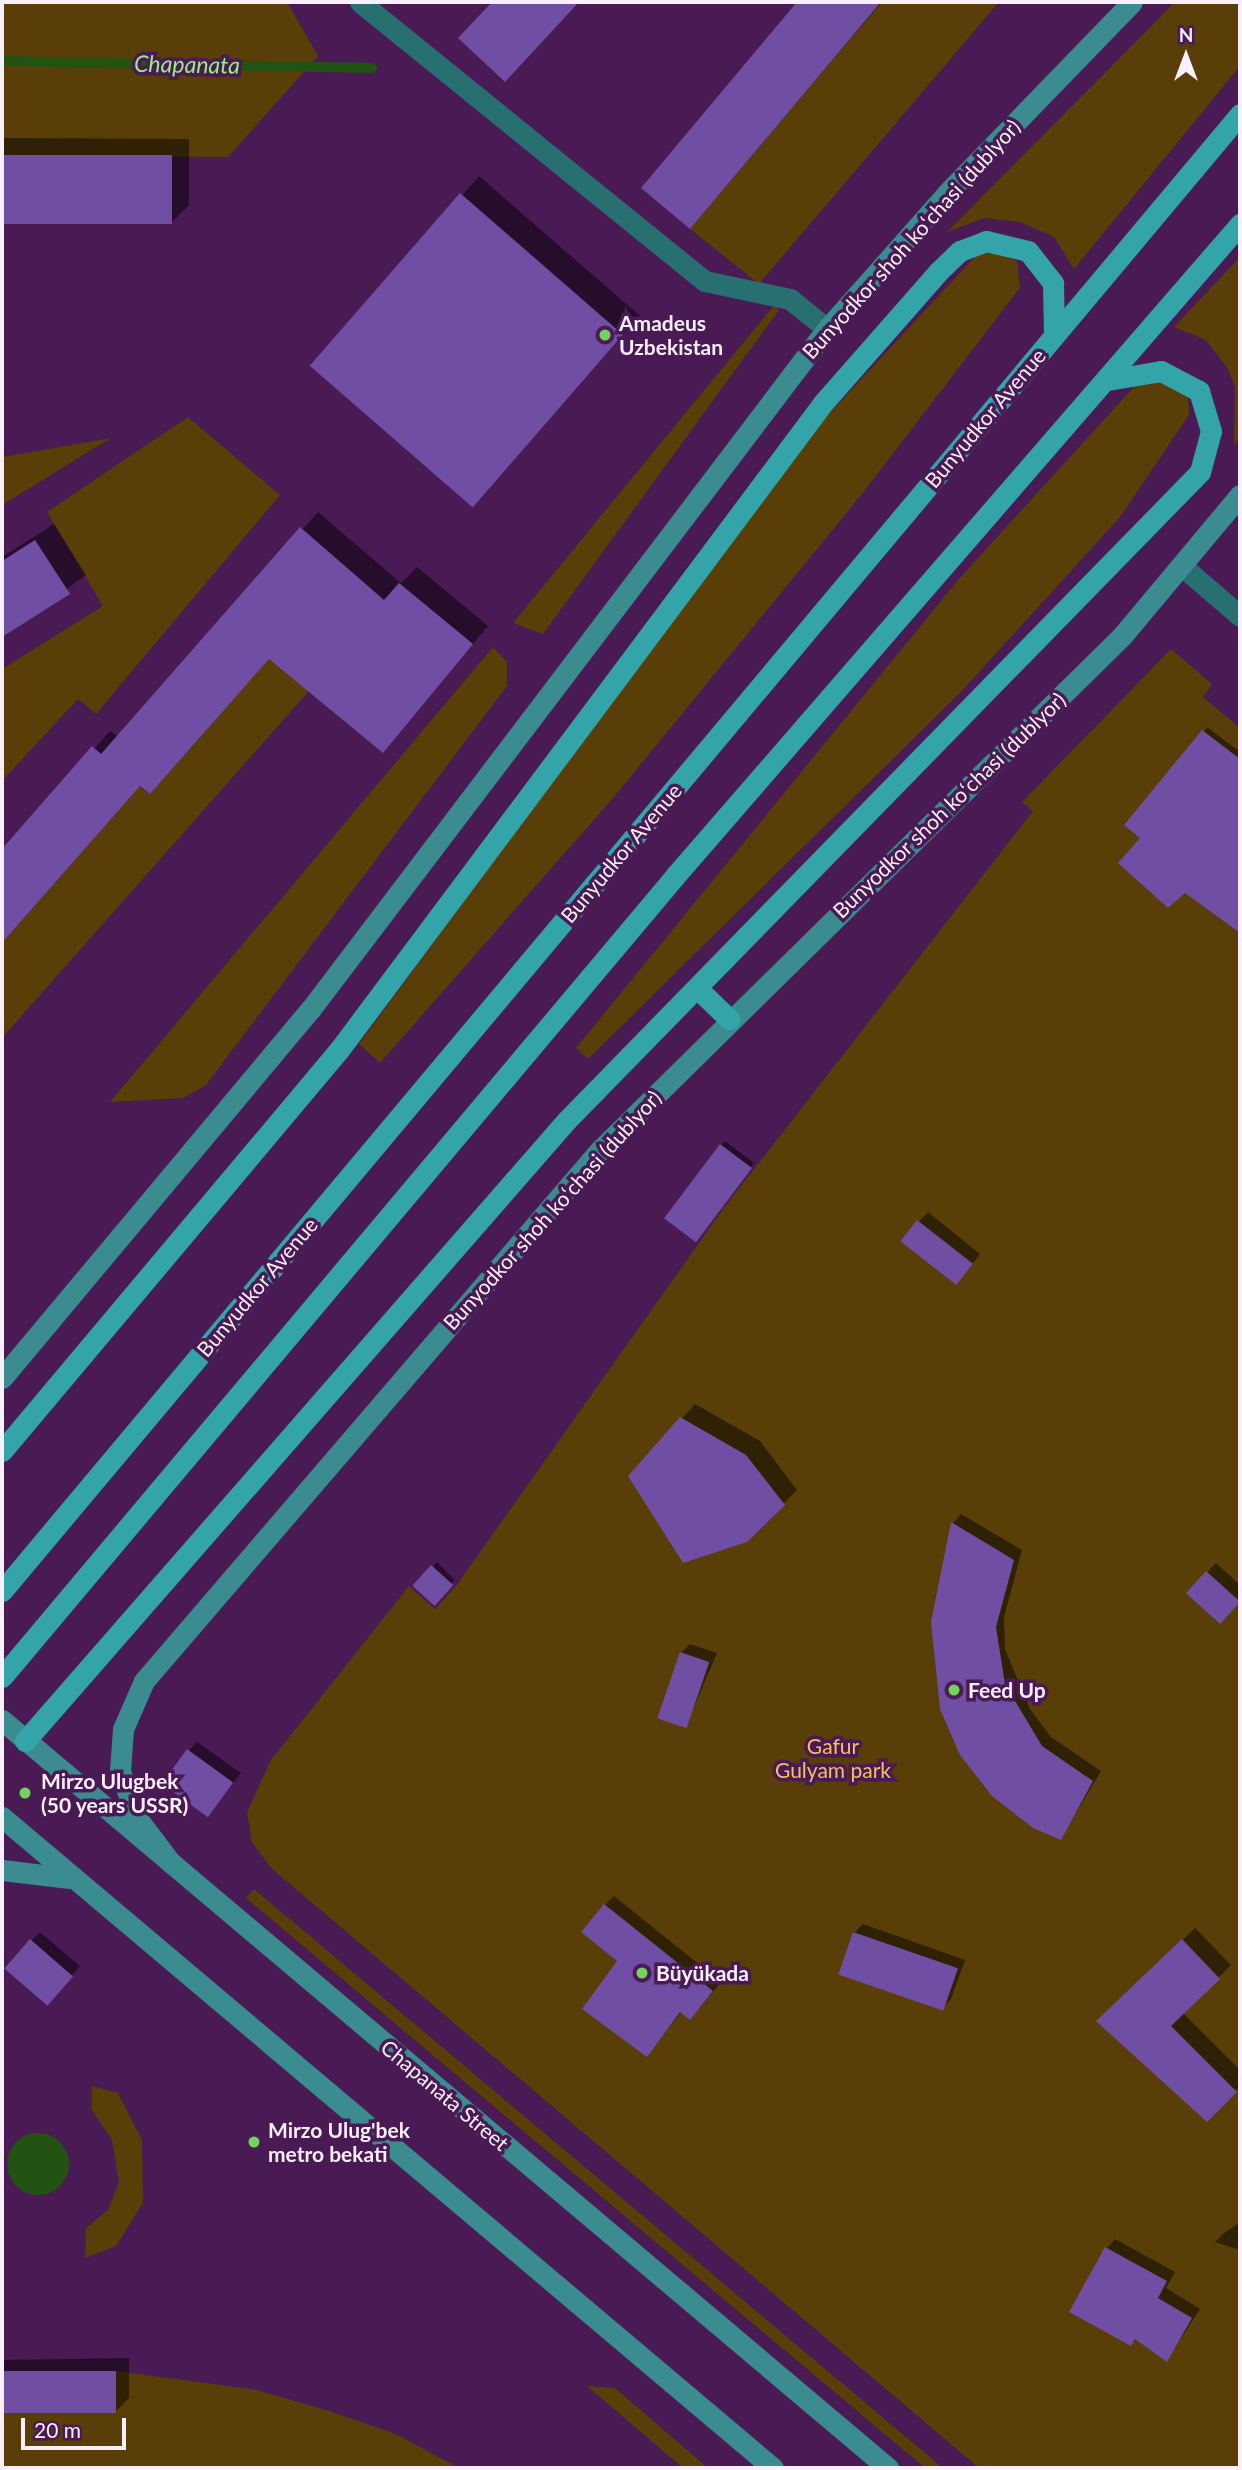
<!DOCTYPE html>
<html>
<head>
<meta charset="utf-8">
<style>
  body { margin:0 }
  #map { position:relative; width:1242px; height:2470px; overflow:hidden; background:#491a54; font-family:Lato,sans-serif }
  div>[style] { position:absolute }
  .green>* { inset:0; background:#593e07 }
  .water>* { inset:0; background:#225313 }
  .round { border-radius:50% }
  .shadow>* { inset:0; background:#0007; transform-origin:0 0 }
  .stream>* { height:10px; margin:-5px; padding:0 5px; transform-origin:5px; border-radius:5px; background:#225313 }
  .building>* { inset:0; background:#6f4ea4; transform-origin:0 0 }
  .street>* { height:21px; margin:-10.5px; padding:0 10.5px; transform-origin:10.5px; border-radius:10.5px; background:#286f72 }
  .secondary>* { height:21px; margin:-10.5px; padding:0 10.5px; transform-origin:10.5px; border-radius:10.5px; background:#3a8c90 }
  .primary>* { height:21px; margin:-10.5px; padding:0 10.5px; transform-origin:10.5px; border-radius:10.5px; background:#33a5aa }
  .dots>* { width:19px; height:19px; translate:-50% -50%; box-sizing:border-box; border:4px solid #491a54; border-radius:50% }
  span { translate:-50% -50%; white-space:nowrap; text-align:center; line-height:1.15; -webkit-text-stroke:7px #491a54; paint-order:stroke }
  .street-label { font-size:21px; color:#faeffc }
  .poi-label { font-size:21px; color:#faeffc; font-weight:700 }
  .left { translate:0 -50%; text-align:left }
  .park-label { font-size:21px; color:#f8c05e }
  .water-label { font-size:23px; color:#97ec80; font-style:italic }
  .frame { position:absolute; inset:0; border:4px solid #faeffc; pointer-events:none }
  .north { position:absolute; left:1151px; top:21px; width:70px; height:70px; -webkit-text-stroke:5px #491a54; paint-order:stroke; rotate:0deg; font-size:19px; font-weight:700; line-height:28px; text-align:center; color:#faeffc }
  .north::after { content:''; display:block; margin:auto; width:24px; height:32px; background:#faeffc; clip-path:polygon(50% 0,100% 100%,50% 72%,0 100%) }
  .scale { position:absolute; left:21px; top:2418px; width:105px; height:32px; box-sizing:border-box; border:4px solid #faeffc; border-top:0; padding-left:9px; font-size:21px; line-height:24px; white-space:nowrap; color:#faeffc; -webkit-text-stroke:5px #491a54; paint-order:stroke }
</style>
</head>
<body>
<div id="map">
  <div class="green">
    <i style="clip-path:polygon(2px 2px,287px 2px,318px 56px,228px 157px,2px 155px)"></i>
    <i style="clip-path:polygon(881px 2px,999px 2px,759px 284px,690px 229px)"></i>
    <i style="clip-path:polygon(1175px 2px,1240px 2px,1240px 66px,1074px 269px,1054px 237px,1020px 222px,984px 218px,947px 232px)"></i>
    <i style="clip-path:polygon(983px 248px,1017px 261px,1020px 288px,862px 494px,614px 797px,380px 1063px,359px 1044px,799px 446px)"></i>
    <i style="clip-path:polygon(1240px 257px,1240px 436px,1234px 446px,1235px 388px,1228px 369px,1206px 340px,1174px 327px)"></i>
    <i style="clip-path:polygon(775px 304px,779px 310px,543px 634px,513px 623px)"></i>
    <i style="clip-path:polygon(1151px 376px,1188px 394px,1189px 415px,1120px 517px,961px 692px,588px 1059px,576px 1048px,958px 580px,1141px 379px)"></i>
    <i style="clip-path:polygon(188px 417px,280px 495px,96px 714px,78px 699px,2px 781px,2px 669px,103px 606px,47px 512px)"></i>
    <i style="clip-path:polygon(111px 438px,2px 505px,2px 457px)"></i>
    <i style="clip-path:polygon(348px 569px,309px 691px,2px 1038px,2px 943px,139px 787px,150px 794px)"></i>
    <i style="clip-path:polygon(493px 647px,507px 662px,507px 686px,206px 1085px,183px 1098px,110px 1102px)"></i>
    <i style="clip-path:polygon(1171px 649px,1212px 684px,1203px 697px,1240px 728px,1240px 2468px,979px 2468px,271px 1868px,252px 1842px,247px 1812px,271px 1760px,409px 1586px,435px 1609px,456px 1586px,723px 1209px,1033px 811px,1022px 802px)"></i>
    <i style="clip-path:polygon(254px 1889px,943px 2468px,925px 2468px,436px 2058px,246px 1898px)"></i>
    <i style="clip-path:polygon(92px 2086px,118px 2093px,142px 2140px,143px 2203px,116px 2246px,85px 2258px,86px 2228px,108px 2210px,119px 2182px,112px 2140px,92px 2110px)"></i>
    <i style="clip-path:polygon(116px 2371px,257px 2390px,329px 2411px,396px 2434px,459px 2468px,2px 2468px,2px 2394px,115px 2393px)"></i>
    <i style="clip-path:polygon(587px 2386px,615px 2388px,708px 2468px,683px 2468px)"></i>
  </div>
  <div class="water">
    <i class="round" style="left:7px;top:2133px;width:62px;height:62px"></i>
  </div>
  <div class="shadow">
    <i style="clip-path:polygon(800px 2px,882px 2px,690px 226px,643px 187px)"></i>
    <i style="clip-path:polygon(2px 138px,189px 139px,189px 205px,171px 223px,2px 222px)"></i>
    <i style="left:479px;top:176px;width:213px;height:252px;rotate:41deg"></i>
    <i style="clip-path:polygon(318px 512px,401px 583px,417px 567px,488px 626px,383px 750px,270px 657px,150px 792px,141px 784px,2px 943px,2px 852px,110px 731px,118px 737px)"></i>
    <i style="clip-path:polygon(54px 524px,86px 575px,2px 635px,2px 557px)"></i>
    <i style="clip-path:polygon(1207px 727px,1240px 752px,1240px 931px,1184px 890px,1142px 838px)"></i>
    <i style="clip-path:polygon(725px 1141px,754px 1163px,698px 1236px,721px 1145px)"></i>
    <i style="clip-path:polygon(928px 1212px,980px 1254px,965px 1274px,902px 1240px)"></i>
    <i style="clip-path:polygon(695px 1404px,760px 1441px,797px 1490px,746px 1541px,630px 1476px)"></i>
    <i style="clip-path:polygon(961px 1514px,1022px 1550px,1004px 1617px,1005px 1649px,1030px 1709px,1051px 1737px,1101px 1771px,1061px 1838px,933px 1622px,953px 1523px)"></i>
    <i style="left:437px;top:1562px;width:25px;height:32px;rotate:45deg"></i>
    <i style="clip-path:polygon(1216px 1563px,1240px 1585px,1240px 1601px,1219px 1623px,1188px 1593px)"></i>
    <i style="clip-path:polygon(690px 1644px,717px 1653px,686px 1726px,681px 1653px)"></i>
    <i style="clip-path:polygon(197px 1742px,241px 1773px,208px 1814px,188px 1751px)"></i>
    <i style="clip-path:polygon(614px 1896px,721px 1982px,699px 2009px,682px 2011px,647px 2055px,605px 1905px)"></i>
    <i style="clip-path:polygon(863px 1924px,965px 1960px,951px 1999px,942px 2009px,854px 1933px)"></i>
    <i style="clip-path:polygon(1195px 1928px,1231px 1965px,1183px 2013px,1240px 2070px,1240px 2086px,1207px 2120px,1098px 2021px)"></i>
    <i style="clip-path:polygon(40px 1932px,80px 1966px,56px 1994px,31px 1941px)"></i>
    <i style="clip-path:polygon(1240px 2222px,1240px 2250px,1215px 2242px,1223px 2234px)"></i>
    <i style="clip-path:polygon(1115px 2239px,1175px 2272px,1166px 2288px,1200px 2309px,1167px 2360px,1137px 2338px,1131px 2344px,1107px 2248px)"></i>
    <i style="clip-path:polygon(129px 2358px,129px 2398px,115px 2412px,2px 2413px,2px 2360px)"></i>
  </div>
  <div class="stream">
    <i style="left:2px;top:61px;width:370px;rotate:1.1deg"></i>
  </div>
  <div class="building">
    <i style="clip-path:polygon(492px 2px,579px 2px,505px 82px,458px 38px)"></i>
    <i style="clip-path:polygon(797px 2px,881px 2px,690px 229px,641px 188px)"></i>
    <i style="left:2px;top:155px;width:170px;height:69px"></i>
    <i style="left:460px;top:193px;width:216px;height:229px;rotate:41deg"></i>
    <i style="clip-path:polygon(300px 527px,384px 600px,399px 583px,473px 644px,383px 753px,269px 659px,150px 794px,140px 786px,2px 943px,2px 849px,92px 746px,101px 754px)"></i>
    <i style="clip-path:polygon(35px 540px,70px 594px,2px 637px,2px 561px)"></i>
    <i style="clip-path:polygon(1202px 730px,1240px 759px,1240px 933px,1185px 893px,1168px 908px,1118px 863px,1140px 838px,1124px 825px)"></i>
    <i style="left:720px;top:1144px;width:40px;height:93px;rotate:37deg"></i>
    <i style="left:917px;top:1220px;width:71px;height:27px;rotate:38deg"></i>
    <i style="clip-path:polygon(680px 1417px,746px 1455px,785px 1505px,747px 1542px,683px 1563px,628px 1476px)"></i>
    <i style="clip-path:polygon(951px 1522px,1014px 1560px,996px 1627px,1005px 1684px,1042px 1746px,1093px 1781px,1061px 1840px,1033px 1828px,992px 1796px,960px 1755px,940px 1709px,931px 1622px)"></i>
    <i style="left:431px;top:1565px;width:30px;height:28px;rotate:42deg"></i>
    <i style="left:1206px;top:1571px;width:46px;height:30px;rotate:42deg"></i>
    <i style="left:680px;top:1652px;width:31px;height:70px;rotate:19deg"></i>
    <i style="left:187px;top:1749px;width:57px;height:43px;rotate:36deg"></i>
    <i style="clip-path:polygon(604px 1904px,713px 1991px,690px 2020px,680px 2012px,647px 2057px,582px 2009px,617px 1961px,581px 1932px)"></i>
    <i style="left:853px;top:1932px;width:111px;height:45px;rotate:19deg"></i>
    <i style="left:30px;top:1939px;width:57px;height:39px;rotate:41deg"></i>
    <i style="clip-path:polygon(1182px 1939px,1220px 1979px,1171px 2026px,1237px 2092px,1207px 2122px,1096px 2021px)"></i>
    <i style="clip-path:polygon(1105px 2247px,1167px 2281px,1158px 2298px,1192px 2318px,1167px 2362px,1135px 2339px,1131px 2346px,1069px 2312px)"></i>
    <i style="left:116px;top:2371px;width:42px;height:114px;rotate:90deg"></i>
  </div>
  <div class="street">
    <i style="left:360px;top:2px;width:444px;rotate:39deg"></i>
    <i style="left:705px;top:281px;width:87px;rotate:12deg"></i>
    <i style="left:790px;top:299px;width:48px;rotate:39deg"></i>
    <i style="left:1183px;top:567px;width:75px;rotate:40.7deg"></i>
  </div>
  <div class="secondary">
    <i style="left:2px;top:1378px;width:480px;rotate:-50.1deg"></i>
    <i style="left:310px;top:1010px;width:855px;rotate:-52.8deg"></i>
    <i style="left:827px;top:329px;width:183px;rotate:-48.5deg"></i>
    <i style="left:948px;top:192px;width:264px;rotate:-45.9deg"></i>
    <i style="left:2px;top:1720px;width:1160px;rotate:40.17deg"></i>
    <i style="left:2px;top:1817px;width:1009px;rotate:40.18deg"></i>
    <i style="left:171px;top:1863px;width:56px;rotate:-127.1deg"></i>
    <i style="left:137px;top:1818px;width:50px;rotate:-109.9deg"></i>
    <i style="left:120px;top:1771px;width:42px;rotate:-85.9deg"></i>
    <i style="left:123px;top:1729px;width:52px;rotate:-66.4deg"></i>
    <i style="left:144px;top:1681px;width:700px;rotate:-49.35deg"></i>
    <i style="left:600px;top:1150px;width:733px;rotate:-44.56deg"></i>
    <i style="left:1122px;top:636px;width:184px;rotate:-50.1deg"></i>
    <i style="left:2px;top:1870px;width:66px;rotate:6.9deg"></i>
  </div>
  <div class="primary">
    <i style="left:697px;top:988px;width:45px;rotate:44.1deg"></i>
    <i style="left:2px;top:1451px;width:524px;rotate:-49.96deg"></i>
    <i style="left:339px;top:1050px;width:808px;rotate:-53.2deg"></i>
    <i style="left:823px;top:403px;width:176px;rotate:-48.7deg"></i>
    <i style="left:939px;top:271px;width:29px;rotate:-44deg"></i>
    <i style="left:960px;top:251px;width:28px;rotate:-21deg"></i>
    <i style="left:986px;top:241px;width:43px;rotate:13.4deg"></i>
    <i style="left:1028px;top:251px;width:41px;rotate:52deg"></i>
    <i style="left:1053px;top:283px;width:51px;rotate:88.9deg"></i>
    <i style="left:2px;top:1591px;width:1927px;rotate:-50.03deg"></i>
    <i style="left:2px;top:1677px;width:1046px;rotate:-49.96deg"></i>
    <i style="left:675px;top:876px;width:863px;rotate:-49.09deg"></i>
    <i style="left:25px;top:1741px;width:824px;rotate:-48.89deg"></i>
    <i style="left:567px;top:1120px;width:906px;rotate:-45.67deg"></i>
    <i style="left:1200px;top:472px;width:42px;rotate:-75deg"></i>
    <i style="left:1211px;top:431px;width:42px;rotate:-106.7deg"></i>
    <i style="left:1199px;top:391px;width:43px;rotate:-152.2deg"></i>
    <i style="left:1161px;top:371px;width:54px;rotate:170.4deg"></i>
  </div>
  <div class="dots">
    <i style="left:605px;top:335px;background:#75d25b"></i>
    <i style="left:954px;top:1690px;background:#75d25b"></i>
    <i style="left:25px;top:1793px;background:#75d25b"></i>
    <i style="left:642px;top:1973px;background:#75d25b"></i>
    <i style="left:254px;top:2142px;background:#75d25b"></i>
  </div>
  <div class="street-label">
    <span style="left:911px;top:239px;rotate:-48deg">Bunyodkor shoh koʻchasi (dublyor)</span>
    <span style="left:985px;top:418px;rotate:-50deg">Bunyudkor Avenue</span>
    <span style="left:949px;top:805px;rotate:-44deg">Bunyodkor shoh koʻchasi (dublyor)</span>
    <span style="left:621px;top:853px;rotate:-50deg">Bunyudkor Avenue</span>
    <span style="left:552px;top:1210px;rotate:-48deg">Bunyodkor shoh koʻchasi (dublyor)</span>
    <span style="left:257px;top:1287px;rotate:-50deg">Bunyudkor Avenue</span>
    <span style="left:445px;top:2095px;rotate:40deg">Chapanata Street</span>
  </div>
  <div class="poi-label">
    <span class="left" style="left:619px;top:335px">Amadeus<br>Uzbekistan</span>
    <span class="left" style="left:968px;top:1690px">Feed Up</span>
    <span class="left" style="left:41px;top:1793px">Mirzo Ulugbek<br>(50 years USSR)</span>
    <span class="left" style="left:656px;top:1973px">Büyükada</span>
    <span class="left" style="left:268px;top:2142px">Mirzo Ulug'bek<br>metro bekati</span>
  </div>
  <div class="park-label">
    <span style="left:833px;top:1758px">Gafur<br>Gulyam park</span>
  </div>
  <div class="water-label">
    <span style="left:187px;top:64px;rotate:1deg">Chapanata</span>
  </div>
  <div class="frame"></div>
  <div class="north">N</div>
  <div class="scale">20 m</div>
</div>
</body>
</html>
